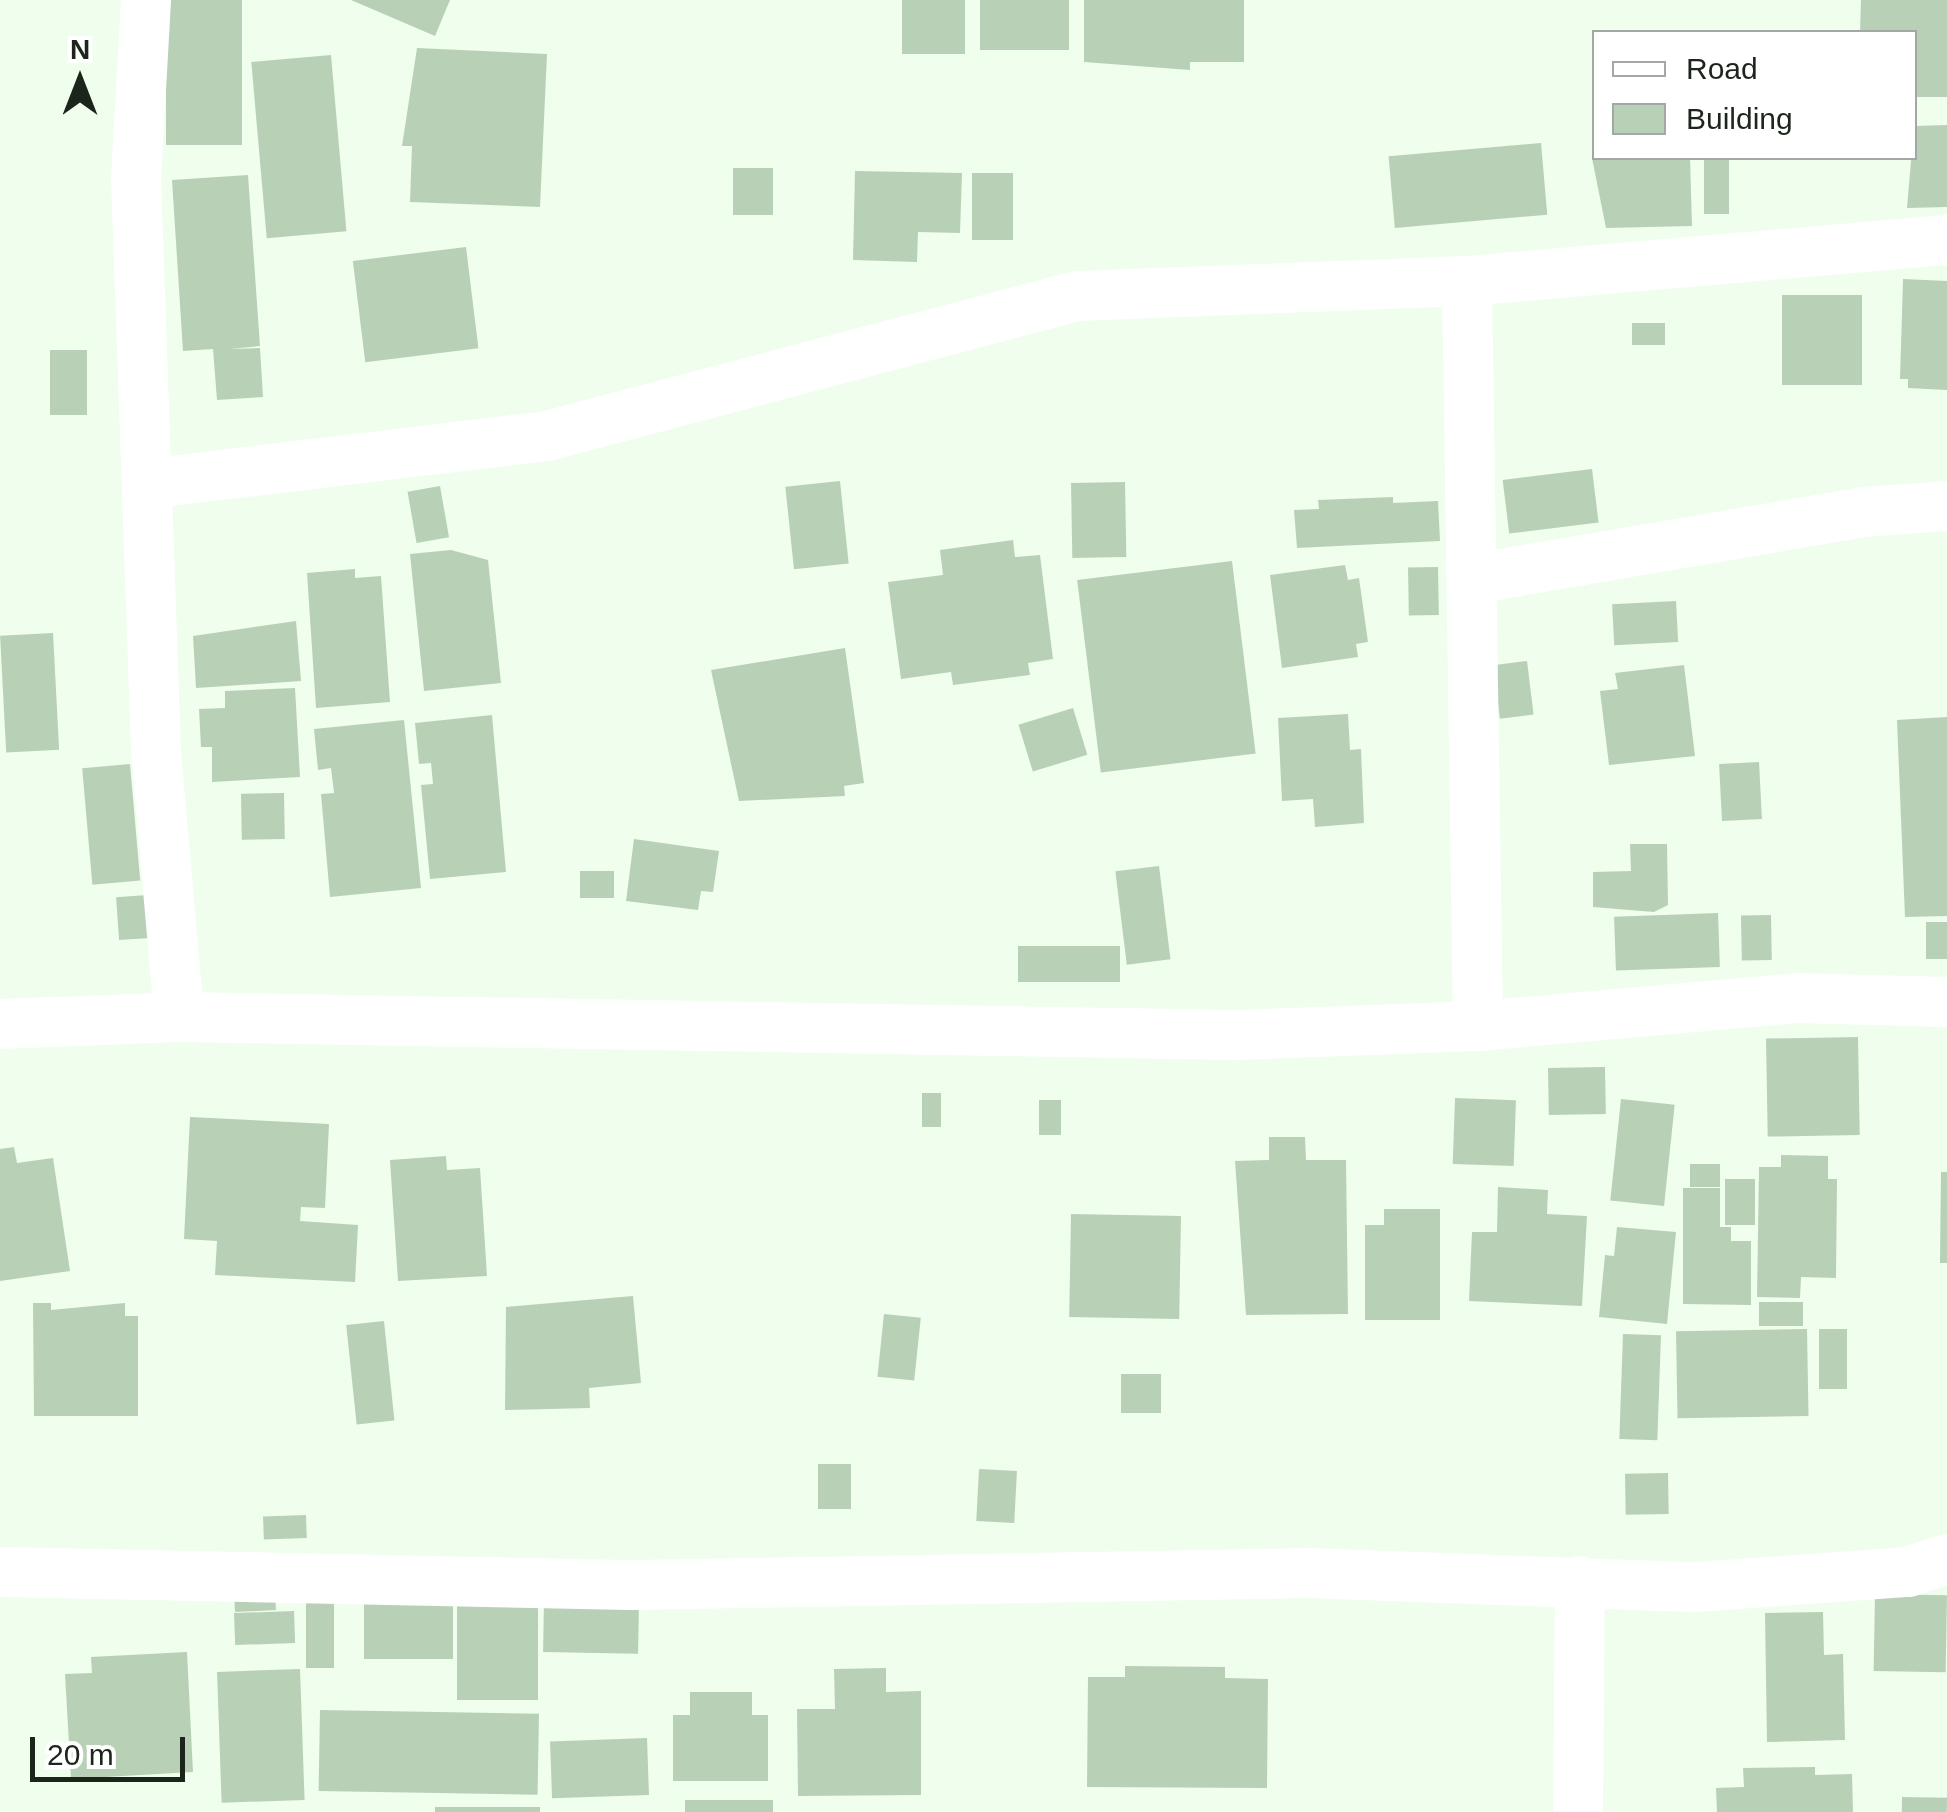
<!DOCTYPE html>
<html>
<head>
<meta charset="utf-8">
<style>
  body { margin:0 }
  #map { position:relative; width:1947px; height:1812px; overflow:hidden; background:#effeed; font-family:Arial,sans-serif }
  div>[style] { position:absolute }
  .building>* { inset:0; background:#b8d1b6; transform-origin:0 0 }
  .minor>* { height:50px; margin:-25px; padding:0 25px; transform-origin:25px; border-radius:25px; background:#fff }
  span { translate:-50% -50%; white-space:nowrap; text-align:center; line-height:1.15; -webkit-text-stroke:9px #fff; paint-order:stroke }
  .legend { position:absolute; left:1592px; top:30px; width:325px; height:130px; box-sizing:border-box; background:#fff; border:2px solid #a4a8a4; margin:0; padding:12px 18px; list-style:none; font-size:30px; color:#1c251b }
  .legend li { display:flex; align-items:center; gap:20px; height:50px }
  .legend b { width:50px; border:2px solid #a4a8a4 }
  .north { position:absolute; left:30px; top:30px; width:100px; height:100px; -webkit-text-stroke:8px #fff; paint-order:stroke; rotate:0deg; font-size:28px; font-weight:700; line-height:40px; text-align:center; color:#1c251b }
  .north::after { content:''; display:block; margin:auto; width:35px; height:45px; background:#1c251b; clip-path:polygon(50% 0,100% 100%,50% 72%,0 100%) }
  .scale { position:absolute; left:30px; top:1737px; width:155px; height:45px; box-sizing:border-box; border:5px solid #1c251b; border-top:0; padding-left:12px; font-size:30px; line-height:35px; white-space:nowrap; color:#1c251b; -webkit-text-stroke:8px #fff; paint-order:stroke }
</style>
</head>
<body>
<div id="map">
  <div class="building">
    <i style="left:166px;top:0;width:76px;height:145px"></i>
    <i style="clip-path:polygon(351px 0,450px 0,435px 36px)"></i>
    <i style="left:902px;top:0;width:63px;height:54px"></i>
    <i style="left:980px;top:0;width:89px;height:50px"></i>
    <i style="clip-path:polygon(1084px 0,1244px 0,1244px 62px,1190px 62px,1190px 70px,1084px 62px)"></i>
    <i style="clip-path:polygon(1861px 0,1947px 0,1947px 97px,1914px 97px,1914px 32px,1860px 32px)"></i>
    <i style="clip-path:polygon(417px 48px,547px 54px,540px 207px,410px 202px,412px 146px,402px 146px)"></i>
    <i style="left:331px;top:55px;width:177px;height:80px;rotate:85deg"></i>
    <i style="clip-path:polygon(1947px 125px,1947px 207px,1907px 208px,1914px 126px)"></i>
    <i style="left:1541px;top:143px;width:72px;height:153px;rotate:85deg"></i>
    <i style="clip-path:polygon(1592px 158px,1690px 158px,1692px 226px,1606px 228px)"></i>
    <i style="left:1704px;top:158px;width:25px;height:56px"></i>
    <i style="left:733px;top:168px;width:40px;height:47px"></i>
    <i style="clip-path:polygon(855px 171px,962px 173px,960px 233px,918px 232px,917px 262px,853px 260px)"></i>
    <i style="left:972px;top:173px;width:41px;height:67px"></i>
    <i style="clip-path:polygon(248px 175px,260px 346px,230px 349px,260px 348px,263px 397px,217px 400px,213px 349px,183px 351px,172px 180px)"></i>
    <i style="left:466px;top:247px;width:102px;height:114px;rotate:83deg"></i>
    <i style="clip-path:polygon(1903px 279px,1947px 281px,1947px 390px,1908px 388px,1908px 379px,1900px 379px)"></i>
    <i style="left:1862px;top:295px;width:90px;height:80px;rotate:90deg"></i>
    <i style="left:1632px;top:323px;width:33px;height:22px"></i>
    <i style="left:50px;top:350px;width:37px;height:65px"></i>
    <i style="left:1592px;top:469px;width:54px;height:90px;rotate:83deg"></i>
    <i style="left:840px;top:481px;width:83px;height:55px;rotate:84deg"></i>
    <i style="left:1125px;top:482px;width:75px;height:54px;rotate:89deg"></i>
    <i style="left:440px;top:486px;width:52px;height:33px;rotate:80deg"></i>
    <i style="clip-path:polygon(1393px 497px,1393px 503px,1438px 501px,1440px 541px,1297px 548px,1294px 510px,1319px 509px,1318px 500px)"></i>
    <i style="clip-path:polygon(1013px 540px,1015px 557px,1040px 555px,1053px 659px,1028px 663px,1030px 675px,953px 685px,951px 672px,901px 679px,888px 582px,943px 575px,940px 550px)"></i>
    <i style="clip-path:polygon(451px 550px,488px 560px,501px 683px,424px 691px,410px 554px)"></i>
    <i style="left:1232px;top:561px;width:194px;height:156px;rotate:83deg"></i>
    <i style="clip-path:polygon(1345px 565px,1348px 580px,1359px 578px,1368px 642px,1356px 644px,1358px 657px,1282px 668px,1270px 575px)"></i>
    <i style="left:1438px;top:567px;width:48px;height:30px;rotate:89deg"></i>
    <i style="clip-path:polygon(355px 569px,355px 578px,381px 576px,390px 702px,316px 708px,307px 573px)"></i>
    <i style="left:1676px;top:601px;width:41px;height:64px;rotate:87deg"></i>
    <i style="clip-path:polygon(296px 621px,301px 681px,196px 688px,193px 636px)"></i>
    <i style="left:53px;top:633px;width:117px;height:53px;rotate:87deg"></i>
    <i style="clip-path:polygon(845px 648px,864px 783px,844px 786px,845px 796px,739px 801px,711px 670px)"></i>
    <i style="left:1527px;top:661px;width:54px;height:34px;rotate:83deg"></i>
    <i style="clip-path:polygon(1684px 665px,1695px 756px,1609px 765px,1600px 691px,1618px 689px,1615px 673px)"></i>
    <i style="clip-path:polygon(295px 688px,300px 777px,212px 782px,212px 747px,201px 747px,199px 709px,225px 708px,225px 691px)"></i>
    <i style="left:1073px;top:708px;width:49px;height:57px;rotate:73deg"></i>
    <i style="clip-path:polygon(1348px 714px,1350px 750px,1361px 749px,1364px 823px,1315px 827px,1313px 799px,1282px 801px,1278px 718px)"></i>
    <i style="clip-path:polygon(492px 715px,506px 872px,430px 879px,421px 785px,433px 784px,431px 763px,419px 764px,415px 723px)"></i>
    <i style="clip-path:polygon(1947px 717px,1947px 916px,1905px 917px,1897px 720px)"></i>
    <i style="clip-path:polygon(404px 720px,421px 888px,330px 897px,321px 794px,334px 793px,331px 768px,318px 770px,314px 729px)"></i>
    <i style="left:1759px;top:762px;width:57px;height:40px;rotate:87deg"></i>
    <i style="left:130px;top:764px;width:117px;height:48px;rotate:85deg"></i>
    <i style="left:284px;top:793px;width:46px;height:43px;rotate:89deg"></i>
    <i style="clip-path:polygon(634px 839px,719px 851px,713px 892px,701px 891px,698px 910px,626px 901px)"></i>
    <i style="clip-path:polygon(1630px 844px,1667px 844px,1668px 905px,1654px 912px,1593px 907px,1593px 872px,1631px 871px)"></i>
    <i style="left:1159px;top:866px;width:94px;height:44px;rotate:83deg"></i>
    <i style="left:580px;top:871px;width:34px;height:27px"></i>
    <i style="left:147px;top:895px;width:43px;height:31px;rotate:86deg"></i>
    <i style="left:1718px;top:913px;width:54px;height:104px;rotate:88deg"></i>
    <i style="left:1771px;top:915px;width:45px;height:30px;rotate:89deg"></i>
    <i style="left:1926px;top:922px;width:21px;height:37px"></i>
    <i style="left:1120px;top:946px;width:36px;height:102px;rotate:90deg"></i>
    <i style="left:1858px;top:1037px;width:98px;height:92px;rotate:89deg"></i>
    <i style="left:1605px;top:1067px;width:47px;height:57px;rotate:89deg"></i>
    <i style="left:922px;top:1093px;width:19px;height:34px"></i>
    <i style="left:1455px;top:1098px;width:61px;height:66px;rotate:2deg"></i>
    <i style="left:1621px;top:1099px;width:54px;height:102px;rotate:6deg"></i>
    <i style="left:1039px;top:1100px;width:22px;height:35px"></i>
    <i style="clip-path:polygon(190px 1117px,329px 1124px,325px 1208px,301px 1207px,300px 1221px,358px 1225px,355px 1282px,215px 1275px,217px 1241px,184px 1239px)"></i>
    <i style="clip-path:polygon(1269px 1137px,1305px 1137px,1306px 1160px,1346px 1160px,1348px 1314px,1246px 1315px,1235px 1161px,1269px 1160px)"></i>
    <i style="clip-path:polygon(14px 1147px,17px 1163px,53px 1158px,70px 1271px,0 1281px,0 1149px)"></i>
    <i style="clip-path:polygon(1781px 1155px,1828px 1156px,1828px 1179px,1837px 1179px,1836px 1278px,1801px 1277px,1800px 1298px,1757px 1297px,1759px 1167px,1781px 1167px)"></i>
    <i style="clip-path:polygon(446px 1156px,447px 1170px,480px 1168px,487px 1276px,398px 1281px,390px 1160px)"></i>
    <i style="left:1690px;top:1164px;width:30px;height:23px"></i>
    <i style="clip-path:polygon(1941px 1172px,1947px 1172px,1947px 1263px,1940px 1263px)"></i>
    <i style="left:1725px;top:1179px;width:30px;height:46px"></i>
    <i style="clip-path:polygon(1498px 1187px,1548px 1190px,1547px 1214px,1587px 1216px,1582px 1306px,1469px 1301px,1472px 1232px,1497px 1232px)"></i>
    <i style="clip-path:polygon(1683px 1188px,1720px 1188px,1720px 1227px,1731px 1227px,1731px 1241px,1751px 1241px,1751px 1305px,1683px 1304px)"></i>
    <i style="clip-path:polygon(1384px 1209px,1440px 1209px,1440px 1320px,1365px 1320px,1365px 1225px,1384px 1225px)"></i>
    <i style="left:1071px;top:1214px;width:110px;height:103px;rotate:1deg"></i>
    <i style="clip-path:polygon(1617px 1227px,1676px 1232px,1667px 1324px,1599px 1317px,1605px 1255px,1614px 1256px)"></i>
    <i style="clip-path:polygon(633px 1296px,641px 1383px,589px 1388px,590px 1408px,505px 1410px,506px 1307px)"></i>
    <i style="left:1759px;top:1302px;width:44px;height:24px"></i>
    <i style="clip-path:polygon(33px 1303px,51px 1303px,51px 1310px,125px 1303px,125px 1316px,138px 1316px,138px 1416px,34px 1416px)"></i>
    <i style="left:884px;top:1314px;width:37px;height:63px;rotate:6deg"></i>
    <i style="left:384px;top:1321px;width:100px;height:38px;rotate:84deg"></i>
    <i style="left:1807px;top:1329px;width:87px;height:131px;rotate:89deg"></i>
    <i style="left:1819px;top:1329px;width:28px;height:60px"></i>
    <i style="left:1623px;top:1334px;width:38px;height:105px;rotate:2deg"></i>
    <i style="left:1121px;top:1374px;width:40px;height:39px"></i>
    <i style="left:818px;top:1464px;width:33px;height:45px"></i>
    <i style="left:979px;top:1469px;width:38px;height:52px;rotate:3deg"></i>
    <i style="left:1668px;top:1473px;width:41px;height:43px;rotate:89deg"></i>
    <i style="left:306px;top:1515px;width:23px;height:43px;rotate:88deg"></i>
    <i style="left:364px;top:1585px;width:89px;height:74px"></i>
    <i style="left:275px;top:1591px;width:19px;height:41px;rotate:87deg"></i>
    <i style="left:1875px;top:1594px;width:72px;height:77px;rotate:1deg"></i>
    <i style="left:306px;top:1597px;width:28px;height:71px"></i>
    <i style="left:538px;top:1599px;width:101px;height:81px;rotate:90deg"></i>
    <i style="left:544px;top:1600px;width:95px;height:52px;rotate:1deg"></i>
    <i style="left:294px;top:1611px;width:32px;height:60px;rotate:88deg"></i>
    <i style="clip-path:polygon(1823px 1612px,1824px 1655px,1843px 1654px,1845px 1740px,1767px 1742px,1765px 1613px)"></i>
    <i style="clip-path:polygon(187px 1652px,193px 1772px,71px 1779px,65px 1674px,92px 1673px,91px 1657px)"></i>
    <i style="clip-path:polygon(1125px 1666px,1225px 1667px,1225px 1678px,1268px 1679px,1267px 1788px,1087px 1787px,1088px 1677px,1125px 1677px)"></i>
    <i style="clip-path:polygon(886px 1668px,886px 1692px,921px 1691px,921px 1795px,798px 1796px,797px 1709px,835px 1709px,834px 1669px)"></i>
    <i style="left:300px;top:1669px;width:131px;height:83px;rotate:88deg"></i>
    <i style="clip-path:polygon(690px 1692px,752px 1692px,752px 1715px,768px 1715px,768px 1781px,673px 1781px,673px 1715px,690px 1715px)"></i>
    <i style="left:320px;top:1710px;width:219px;height:81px;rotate:1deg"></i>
    <i style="left:647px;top:1738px;width:57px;height:97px;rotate:88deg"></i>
    <i style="clip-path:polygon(1815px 1767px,1815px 1775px,1852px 1774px,1853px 1812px,1717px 1812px,1716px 1788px,1744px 1787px,1743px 1768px)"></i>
    <i style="left:1902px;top:1797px;width:45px;height:15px;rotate:1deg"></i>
    <i style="left:773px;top:1800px;width:12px;height:88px;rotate:90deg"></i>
    <i style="left:435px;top:1807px;width:105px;height:5px"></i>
  </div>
  <div class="minor">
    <i style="left:146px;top:0;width:178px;rotate:93.2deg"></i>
    <i style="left:136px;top:178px;width:574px;rotate:88deg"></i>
    <i style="left:156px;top:752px;width:266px;rotate:85deg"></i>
    <i style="left:1467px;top:281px;width:745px;rotate:89.15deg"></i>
    <i style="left:153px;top:483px;width:397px;rotate:-6.8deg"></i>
    <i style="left:547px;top:436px;width:548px;rotate:-14.8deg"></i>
    <i style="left:1077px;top:296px;width:390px;rotate:-2.2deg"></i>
    <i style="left:1467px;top:281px;width:482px;rotate:-4.9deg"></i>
    <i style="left:1472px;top:579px;width:396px;rotate:-9.7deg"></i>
    <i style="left:1862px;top:512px;width:85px;rotate:-4deg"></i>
    <i style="left:0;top:1024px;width:179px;rotate:-2.2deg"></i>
    <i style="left:179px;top:1017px;width:1056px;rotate:0.98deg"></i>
    <i style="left:1235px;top:1035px;width:243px;rotate:-2.1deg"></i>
    <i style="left:1478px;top:1026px;width:319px;rotate:-5deg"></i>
    <i style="left:1796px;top:998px;width:151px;rotate:1.5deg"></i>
    <i style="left:0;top:1572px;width:630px;rotate:1.18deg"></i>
    <i style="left:630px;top:1585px;width:678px;rotate:-1.01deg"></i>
    <i style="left:1308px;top:1573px;width:389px;rotate:2.1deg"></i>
    <i style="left:1697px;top:1587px;width:212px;rotate:-4.1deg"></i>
    <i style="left:1908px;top:1572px;width:41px;rotate:-18.4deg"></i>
    <i style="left:1578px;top:1812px;width:231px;rotate:-89.5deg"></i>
  </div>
  <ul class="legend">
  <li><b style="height:12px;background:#fff"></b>Road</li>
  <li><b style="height:28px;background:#b8d1b6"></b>Building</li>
  </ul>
  <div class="north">N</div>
  <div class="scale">20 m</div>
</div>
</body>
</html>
